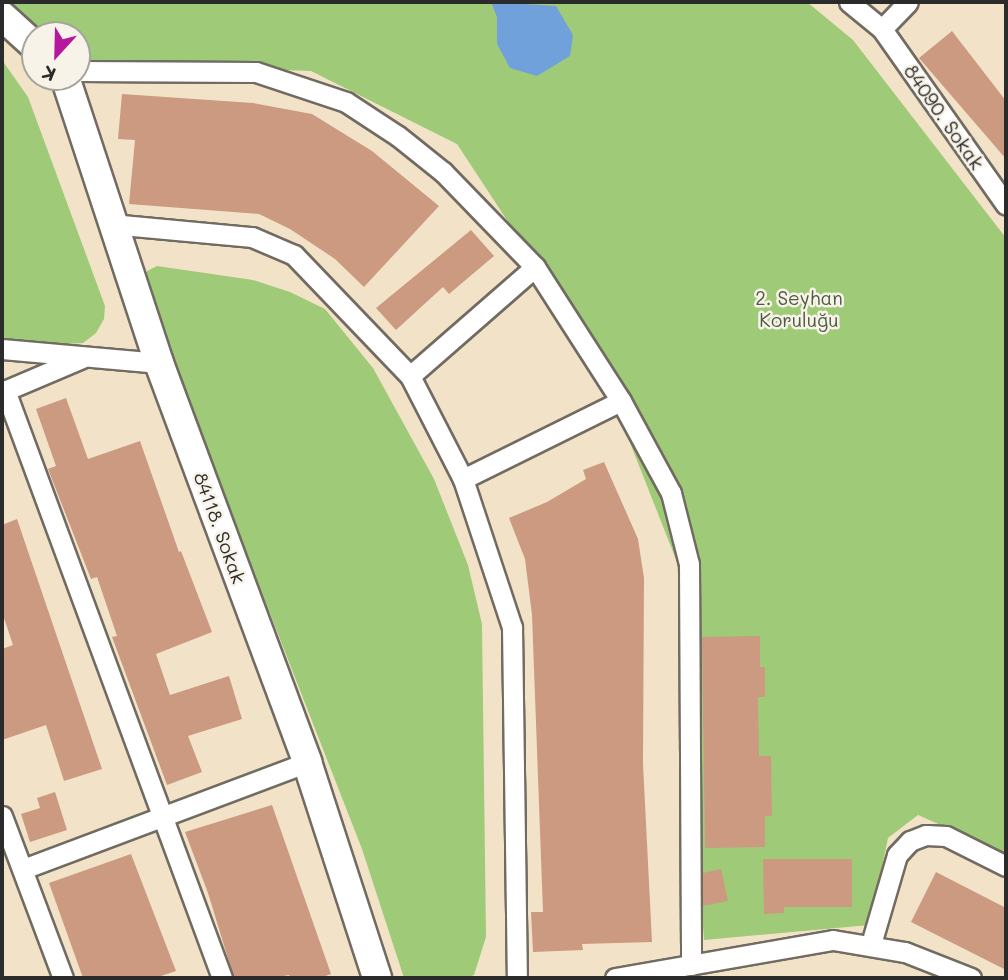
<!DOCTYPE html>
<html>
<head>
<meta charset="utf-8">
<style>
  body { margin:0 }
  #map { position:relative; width:1008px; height:980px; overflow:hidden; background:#f2e3c8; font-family:Mali,sans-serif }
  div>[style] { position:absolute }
  .green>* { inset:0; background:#9fcb78 }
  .water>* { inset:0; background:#70a1db }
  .building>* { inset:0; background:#cc9981 }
  .roads { filter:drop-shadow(2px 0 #716b62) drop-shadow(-2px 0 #716b62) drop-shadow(0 2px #716b62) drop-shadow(0 -2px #716b62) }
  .minor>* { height:19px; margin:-9.5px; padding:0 9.5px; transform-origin:9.5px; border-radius:9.5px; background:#fff }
  .secondary>* { height:28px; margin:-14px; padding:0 14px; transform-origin:14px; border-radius:14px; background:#fff }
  span { translate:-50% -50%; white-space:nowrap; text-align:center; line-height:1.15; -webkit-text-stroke:5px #f7f3e8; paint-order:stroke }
  .street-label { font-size:19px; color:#2b2b2b }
  .park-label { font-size:19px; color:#4e5b42 }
  .frame { position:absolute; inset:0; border:4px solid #2b2b2b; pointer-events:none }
  .north { position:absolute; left:21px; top:21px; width:70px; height:70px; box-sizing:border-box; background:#f7f3e8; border:2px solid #a5a39c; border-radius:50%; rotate:202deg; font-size:19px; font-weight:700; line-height:28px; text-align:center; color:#2b2b2b }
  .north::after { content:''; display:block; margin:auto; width:24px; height:32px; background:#b5179e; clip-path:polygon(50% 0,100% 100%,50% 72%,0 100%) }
</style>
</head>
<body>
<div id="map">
  <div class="green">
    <i style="clip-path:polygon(2px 2px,807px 2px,853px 40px,1006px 238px,1006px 854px,918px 815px,888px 838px,870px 925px,704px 940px,677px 562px,595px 354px,457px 144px,311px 71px,77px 63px,77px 35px,35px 35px,2px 6px)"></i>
    <i style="clip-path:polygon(2px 60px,28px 97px,105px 306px,104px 319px,96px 333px,83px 343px,65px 344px,2px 339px)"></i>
    <i style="clip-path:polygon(157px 266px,253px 280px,290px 292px,325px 309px,373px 368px,434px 479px,468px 565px,482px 624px,486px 937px,474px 975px,467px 978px,404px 978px,362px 849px,142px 286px,147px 271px)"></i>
  </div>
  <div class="water">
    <i style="clip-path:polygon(491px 2px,556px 6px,573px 35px,570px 56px,537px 76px,510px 68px,497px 44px,497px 17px)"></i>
  </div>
  <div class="building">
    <i style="clip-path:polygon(952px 31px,1006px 101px,1006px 159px,919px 58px)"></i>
    <i style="clip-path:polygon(122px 94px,253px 103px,312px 114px,372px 151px,439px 206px,364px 287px,335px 259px,290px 229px,259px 214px,129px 204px,135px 140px,118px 139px)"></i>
    <i style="clip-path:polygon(471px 230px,494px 256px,449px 294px,443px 287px,396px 330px,376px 308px)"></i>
    <i style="clip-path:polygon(66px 398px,88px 459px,140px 441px,179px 552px,181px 551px,212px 632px,156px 654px,170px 695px,229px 676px,242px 719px,188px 736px,202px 772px,167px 785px,112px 637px,117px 636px,97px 577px,91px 579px,48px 469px,56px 466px,36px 409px)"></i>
    <i style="clip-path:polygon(604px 462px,638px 539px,644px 578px,643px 764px,652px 942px,582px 944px,583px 950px,533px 952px,531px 912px,543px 912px,532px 615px,525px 559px,509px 518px,547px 502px,586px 479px,583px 470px)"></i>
    <i style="clip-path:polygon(17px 519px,102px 769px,64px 781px,46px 725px,2px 740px,2px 649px,13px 645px,2px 612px,2px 525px)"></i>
    <i style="clip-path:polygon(760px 636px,760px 667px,765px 667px,765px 697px,758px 697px,759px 756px,771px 756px,772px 816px,765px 816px,765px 847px,705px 848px,702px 637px)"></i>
    <i style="clip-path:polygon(55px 792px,67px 830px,30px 842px,21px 814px,40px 808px,37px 798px)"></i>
    <i style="clip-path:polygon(272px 805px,331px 974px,320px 978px,290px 978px,289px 975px,274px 978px,234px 978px,208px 893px,185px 832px)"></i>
    <i style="clip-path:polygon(131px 854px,176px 971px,155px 978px,83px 978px,49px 883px)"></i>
    <i style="clip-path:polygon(763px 859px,852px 859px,852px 907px,784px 907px,784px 913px,764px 914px)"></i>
    <i style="clip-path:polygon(721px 869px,728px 901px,703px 906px,703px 873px)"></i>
    <i style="clip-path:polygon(936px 872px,1006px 908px,1006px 970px,911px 922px)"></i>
  </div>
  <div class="roads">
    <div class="minor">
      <i style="left:849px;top:2px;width:43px;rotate:39.3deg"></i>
      <i style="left:882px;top:29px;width:215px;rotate:54.8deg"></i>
      <i style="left:882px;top:29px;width:37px;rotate:-46deg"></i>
      <i style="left:77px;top:71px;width:179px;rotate:0.3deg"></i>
      <i style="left:256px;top:72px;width:95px;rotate:18.4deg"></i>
      <i style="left:346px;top:102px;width:62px;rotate:33.2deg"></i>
      <i style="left:398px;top:136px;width:58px;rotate:38.7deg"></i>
      <i style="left:443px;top:172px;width:132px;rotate:45.9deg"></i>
      <i style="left:535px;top:267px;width:159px;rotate:57.3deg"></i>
      <i style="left:621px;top:401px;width:105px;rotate:61.5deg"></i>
      <i style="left:671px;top:493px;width:73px;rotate:75.8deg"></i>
      <i style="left:689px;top:564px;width:401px;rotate:89.7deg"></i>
      <i style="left:111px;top:224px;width:142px;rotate:5.3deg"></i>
      <i style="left:252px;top:237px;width:46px;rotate:23.2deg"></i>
      <i style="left:294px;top:255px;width:168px;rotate:46.2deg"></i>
      <i style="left:410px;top:376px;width:116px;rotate:62.8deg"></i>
      <i style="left:463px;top:479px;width:156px;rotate:71.7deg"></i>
      <i style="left:512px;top:627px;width:351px;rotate:89.2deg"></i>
      <i style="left:2px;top:349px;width:158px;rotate:5.1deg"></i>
      <i style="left:410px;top:376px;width:166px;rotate:-41.1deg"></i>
      <i style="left:5px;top:390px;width:627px;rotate:69.74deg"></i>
      <i style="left:2px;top:392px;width:87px;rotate:-23deg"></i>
      <i style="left:463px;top:479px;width:176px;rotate:-26.3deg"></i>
      <i style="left:2px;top:816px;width:173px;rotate:69.4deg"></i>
      <i style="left:23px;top:869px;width:303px;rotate:-20.6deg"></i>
      <i style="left:871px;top:944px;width:93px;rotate:-73.7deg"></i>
      <i style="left:897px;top:855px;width:19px;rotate:-47deg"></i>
      <i style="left:910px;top:841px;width:17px;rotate:-21deg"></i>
      <i style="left:926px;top:835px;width:20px;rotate:3deg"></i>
      <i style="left:946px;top:836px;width:67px;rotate:26.6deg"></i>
      <i style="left:615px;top:978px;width:221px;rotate:-9.9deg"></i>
      <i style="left:833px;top:940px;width:73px;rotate:9.5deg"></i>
      <i style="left:905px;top:952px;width:71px;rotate:21.5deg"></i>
    </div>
    <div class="secondary">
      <i style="left:2px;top:16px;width:45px;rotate:42.3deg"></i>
      <i style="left:65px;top:77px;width:301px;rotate:71.8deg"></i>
      <i style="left:159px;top:363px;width:426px;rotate:69.6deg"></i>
      <i style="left:307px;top:762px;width:227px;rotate:72deg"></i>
    </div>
  </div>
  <div class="street-label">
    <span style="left:944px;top:117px;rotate:55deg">84090. Sokak</span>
    <span style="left:220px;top:528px;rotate:70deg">84118. Sokak</span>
  </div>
  <div class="park-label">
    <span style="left:799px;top:309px">2. Seyhan<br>Koruluğu</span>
  </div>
  <div class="frame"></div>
  <div class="north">K</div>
</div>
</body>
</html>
